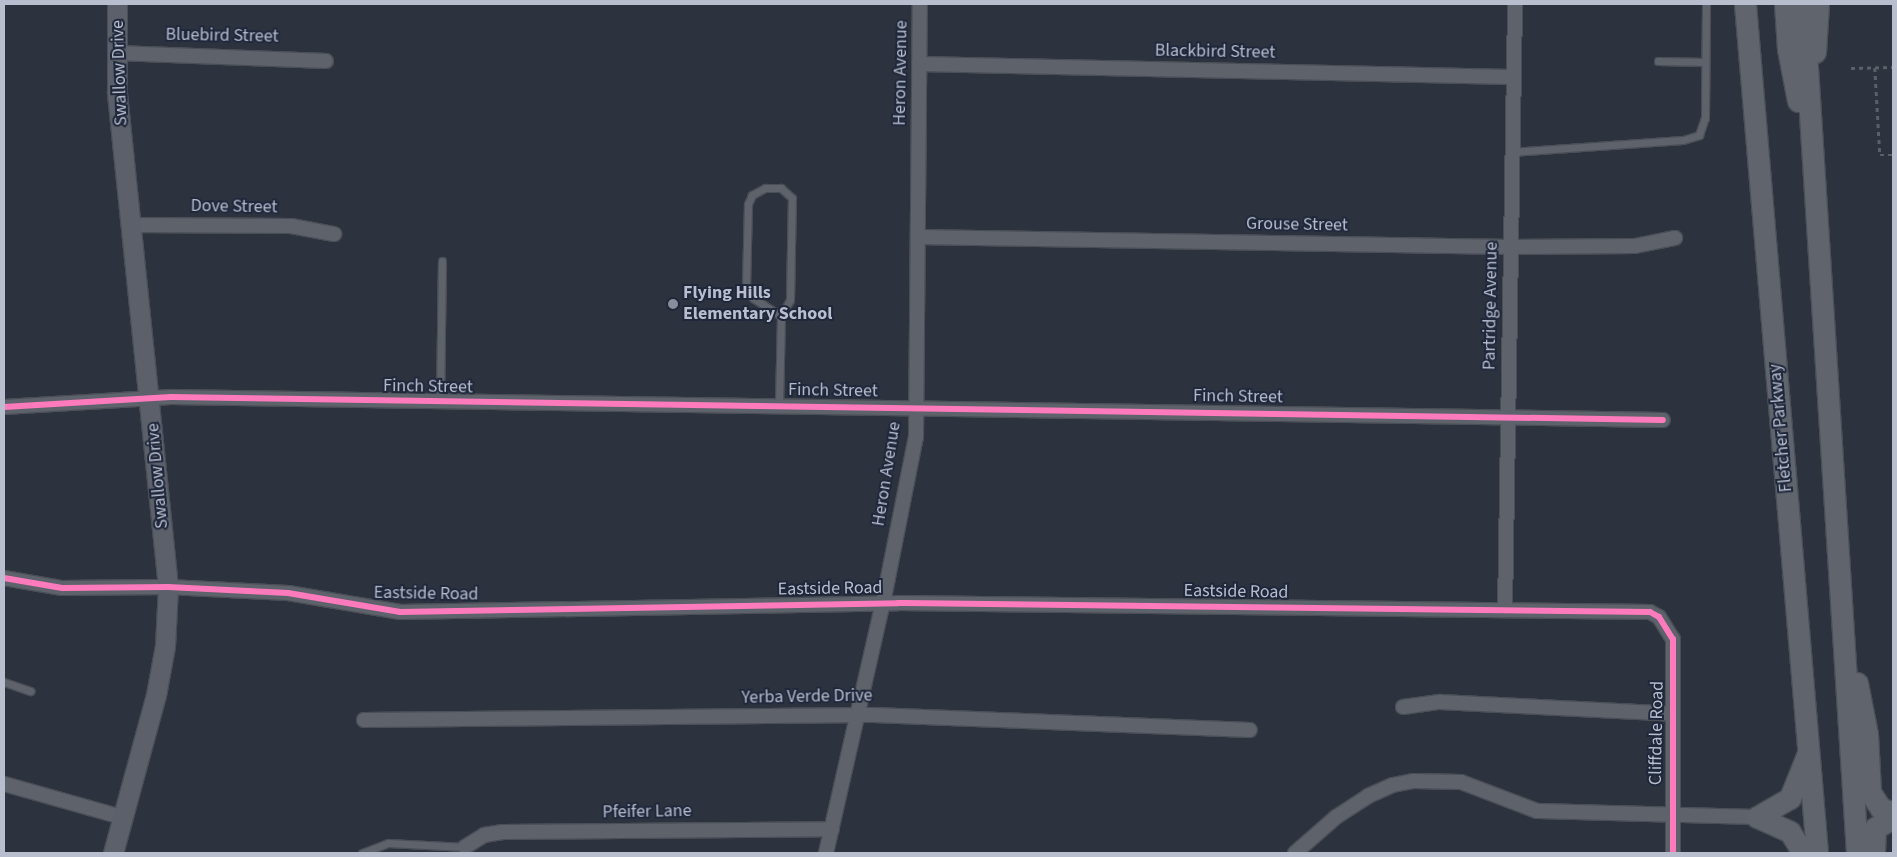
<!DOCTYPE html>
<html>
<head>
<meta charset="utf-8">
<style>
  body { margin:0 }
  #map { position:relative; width:1897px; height:857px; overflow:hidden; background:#2d333e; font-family:"Source Sans 3",sans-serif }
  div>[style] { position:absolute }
  .path>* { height:2.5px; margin-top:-1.25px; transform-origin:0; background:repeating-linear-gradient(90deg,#5b6068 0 4px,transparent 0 8px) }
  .roads { filter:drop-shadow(1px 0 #4a4e56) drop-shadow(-1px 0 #4a4e56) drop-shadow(0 1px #4a4e56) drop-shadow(0 -1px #4a4e56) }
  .lane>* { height:7px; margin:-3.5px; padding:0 3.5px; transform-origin:3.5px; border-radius:3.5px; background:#5e626b }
  .street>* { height:14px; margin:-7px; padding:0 7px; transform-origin:7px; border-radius:7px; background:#5e626b }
  .secondary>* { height:19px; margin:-9.5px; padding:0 9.5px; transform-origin:9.5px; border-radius:9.5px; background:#5c606a }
  .primary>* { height:21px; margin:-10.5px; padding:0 10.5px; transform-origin:10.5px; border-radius:10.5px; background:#60646d }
  .cycleway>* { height:6px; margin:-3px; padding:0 3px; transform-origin:3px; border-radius:3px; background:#fd7abc }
  .dots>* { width:14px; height:14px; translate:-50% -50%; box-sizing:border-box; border:2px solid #1f273b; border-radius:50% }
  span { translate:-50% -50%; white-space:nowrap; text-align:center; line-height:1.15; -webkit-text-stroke:4px #1f273b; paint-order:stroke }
  .street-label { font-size:18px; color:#b8bece }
  .poi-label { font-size:18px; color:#b8bece; font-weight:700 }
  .left { translate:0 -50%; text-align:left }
  .frame { position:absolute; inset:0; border:5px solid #b8bece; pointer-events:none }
</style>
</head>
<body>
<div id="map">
  <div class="path">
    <i style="left:1851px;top:68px;width:42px;rotate:-1.4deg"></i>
    <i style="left:1875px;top:68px;width:87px;rotate:86.7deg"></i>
    <i style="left:1880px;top:155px;width:13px"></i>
  </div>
  <div class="roads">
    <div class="lane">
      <i style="left:1658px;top:61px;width:47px;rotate:1.2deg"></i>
      <i style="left:1511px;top:152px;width:172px;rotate:-4deg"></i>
      <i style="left:1683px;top:140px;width:17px;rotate:-17deg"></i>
      <i style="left:1699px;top:135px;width:18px;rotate:-71deg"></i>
      <i style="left:1705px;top:118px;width:114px;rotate:-89.5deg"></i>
      <i style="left:440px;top:402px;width:141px;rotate:-89.2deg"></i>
      <i style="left:779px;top:405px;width:89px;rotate:-88.7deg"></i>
      <i style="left:781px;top:316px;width:18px;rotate:-61deg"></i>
      <i style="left:790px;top:300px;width:102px;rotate:-88.9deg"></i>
      <i style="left:792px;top:198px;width:15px;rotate:-138deg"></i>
      <i style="left:781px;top:188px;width:16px;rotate:180deg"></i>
      <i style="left:765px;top:188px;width:15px;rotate:152deg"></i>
      <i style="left:752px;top:195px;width:10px;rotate:114deg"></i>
      <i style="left:748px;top:204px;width:80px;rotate:91.4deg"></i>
      <i style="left:746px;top:284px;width:16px;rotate:63deg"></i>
      <i style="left:753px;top:298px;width:33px;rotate:33deg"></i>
      <i style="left:4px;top:682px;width:28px;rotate:19deg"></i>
      <i style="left:362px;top:853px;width:28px;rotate:-21deg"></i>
      <i style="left:388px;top:843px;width:77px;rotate:3deg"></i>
    </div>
    <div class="street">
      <i style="left:117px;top:53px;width:209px;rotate:2.2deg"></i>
      <i style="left:919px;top:64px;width:592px;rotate:1.26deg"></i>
      <i style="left:133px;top:225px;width:158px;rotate:0.4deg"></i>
      <i style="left:291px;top:226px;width:44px;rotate:10.5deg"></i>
      <i style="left:918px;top:237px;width:593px;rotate:0.97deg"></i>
      <i style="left:1511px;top:247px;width:124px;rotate:-0.5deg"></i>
      <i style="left:1635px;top:246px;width:41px;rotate:-11.3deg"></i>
      <i style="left:4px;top:407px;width:167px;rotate:-3.4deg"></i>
      <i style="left:171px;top:397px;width:1492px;rotate:0.88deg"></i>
      <i style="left:4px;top:578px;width:59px;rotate:9.8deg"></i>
      <i style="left:62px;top:588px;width:106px;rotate:-0.5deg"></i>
      <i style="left:168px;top:587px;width:120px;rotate:2.9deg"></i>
      <i style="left:288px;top:593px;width:114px;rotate:9.6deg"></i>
      <i style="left:400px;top:612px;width:498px;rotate:-1deg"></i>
      <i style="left:898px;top:603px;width:752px;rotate:0.69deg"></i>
      <i style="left:1650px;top:612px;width:10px;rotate:29deg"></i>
      <i style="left:1659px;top:617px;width:26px;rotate:58deg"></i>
      <i style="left:1673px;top:639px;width:214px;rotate:90deg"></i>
      <i style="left:1505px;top:610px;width:606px;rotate:-89.05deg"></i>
      <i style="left:1403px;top:707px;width:37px;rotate:-8deg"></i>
      <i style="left:1440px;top:702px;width:233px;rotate:2.9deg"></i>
      <i style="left:364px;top:720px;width:510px;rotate:-0.56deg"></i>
      <i style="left:874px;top:715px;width:376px;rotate:2.3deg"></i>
      <i style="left:4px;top:784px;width:126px;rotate:15.7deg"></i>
      <i style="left:465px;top:847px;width:22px;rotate:-32deg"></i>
      <i style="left:484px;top:835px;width:19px;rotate:-9deg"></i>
      <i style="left:503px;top:832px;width:329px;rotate:-0.5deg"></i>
      <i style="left:826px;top:853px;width:256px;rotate:-77.2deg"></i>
      <i style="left:883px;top:603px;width:169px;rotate:-78.8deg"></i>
      <i style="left:916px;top:437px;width:433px;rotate:-89.5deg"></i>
      <i style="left:1295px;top:853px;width:55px;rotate:-41.3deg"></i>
      <i style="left:1336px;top:817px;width:38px;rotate:-33deg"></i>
      <i style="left:1368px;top:796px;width:27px;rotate:-24deg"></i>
      <i style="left:1393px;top:785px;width:21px;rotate:-11deg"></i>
      <i style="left:1414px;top:781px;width:47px;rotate:1.2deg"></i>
      <i style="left:1461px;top:782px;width:81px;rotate:20.9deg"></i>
      <i style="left:1537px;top:811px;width:220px;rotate:1.6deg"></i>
    </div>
    <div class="secondary">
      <i style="left:113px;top:853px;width:164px;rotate:-74.8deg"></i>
      <i style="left:156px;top:695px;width:50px;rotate:-79.6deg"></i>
      <i style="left:165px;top:646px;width:59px;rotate:-87.1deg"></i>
      <i style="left:168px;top:587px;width:498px;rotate:-95.9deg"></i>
      <i style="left:117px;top:92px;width:88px;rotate:-90deg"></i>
    </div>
    <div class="primary">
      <i style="left:1745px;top:4px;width:852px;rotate:85.15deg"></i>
      <i style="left:1785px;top:4px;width:45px;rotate:86.2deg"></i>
      <i style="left:1788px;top:49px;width:53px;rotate:79.1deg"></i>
      <i style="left:1803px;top:4px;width:851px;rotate:86.36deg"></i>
      <i style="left:1815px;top:52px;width:48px;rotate:-86.4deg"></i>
      <i style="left:1857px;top:683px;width:52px;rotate:78.9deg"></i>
      <i style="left:1867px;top:734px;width:58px;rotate:87deg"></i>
      <i style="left:1870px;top:792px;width:20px;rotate:57deg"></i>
      <i style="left:1881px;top:809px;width:12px;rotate:14deg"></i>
      <i style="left:1757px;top:817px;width:38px;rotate:-30deg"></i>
      <i style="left:1790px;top:798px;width:48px;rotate:-68.2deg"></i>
      <i style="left:1757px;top:817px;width:36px;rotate:24deg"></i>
      <i style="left:1790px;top:832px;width:25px;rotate:58deg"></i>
      <i style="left:1874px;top:853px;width:25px;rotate:-88deg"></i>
      <i style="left:1875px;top:828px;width:21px;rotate:-29deg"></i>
    </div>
  </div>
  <div class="cycleway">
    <i style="left:4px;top:407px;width:167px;rotate:-3.4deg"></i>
    <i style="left:171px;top:397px;width:1492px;rotate:0.88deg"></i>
    <i style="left:4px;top:578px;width:59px;rotate:9.8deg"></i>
    <i style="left:62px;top:588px;width:106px;rotate:-0.5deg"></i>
    <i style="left:168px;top:587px;width:120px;rotate:2.9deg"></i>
    <i style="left:288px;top:593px;width:114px;rotate:9.6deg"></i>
    <i style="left:400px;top:612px;width:498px;rotate:-1deg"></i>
    <i style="left:898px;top:603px;width:752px;rotate:0.69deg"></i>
    <i style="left:1650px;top:612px;width:10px;rotate:29deg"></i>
    <i style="left:1659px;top:617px;width:26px;rotate:58deg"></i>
    <i style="left:1673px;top:639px;width:214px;rotate:90deg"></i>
  </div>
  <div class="dots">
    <i style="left:673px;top:304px;background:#878d9c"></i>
  </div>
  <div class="street-label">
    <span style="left:222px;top:36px;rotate:1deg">Bluebird Street</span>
    <span style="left:1215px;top:52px;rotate:1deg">Blackbird Street</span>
    <span style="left:120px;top:73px;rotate:-92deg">Swallow Drive</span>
    <span style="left:901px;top:73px;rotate:-89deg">Heron Avenue</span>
    <span style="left:234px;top:207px;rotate:1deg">Dove Street</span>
    <span style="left:1297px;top:225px;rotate:1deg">Grouse Street</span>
    <span style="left:1491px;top:306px;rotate:-89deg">Partridge Avenue</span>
    <span style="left:428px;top:387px;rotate:1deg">Finch Street</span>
    <span style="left:833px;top:391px;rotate:1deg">Finch Street</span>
    <span style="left:1238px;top:397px;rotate:1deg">Finch Street</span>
    <span style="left:1781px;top:428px;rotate:-95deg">Fletcher Parkway</span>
    <span style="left:887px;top:474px;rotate:-81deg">Heron Avenue</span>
    <span style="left:158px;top:476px;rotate:-95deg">Swallow Drive</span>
    <span style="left:830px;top:589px;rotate:-1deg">Eastside Road</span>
    <span style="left:1236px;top:592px;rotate:1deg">Eastside Road</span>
    <span style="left:426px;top:594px;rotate:1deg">Eastside Road</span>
    <span style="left:807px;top:697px;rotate:-1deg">Yerba Verde Drive</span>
    <span style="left:1657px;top:733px;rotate:-89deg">Cliffdale Road</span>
    <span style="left:647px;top:812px;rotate:-1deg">Pfeifer Lane</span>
  </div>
  <div class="poi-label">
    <span class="left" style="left:683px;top:304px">Flying Hills<br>Elementary School</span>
  </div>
  <div class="frame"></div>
</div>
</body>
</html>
